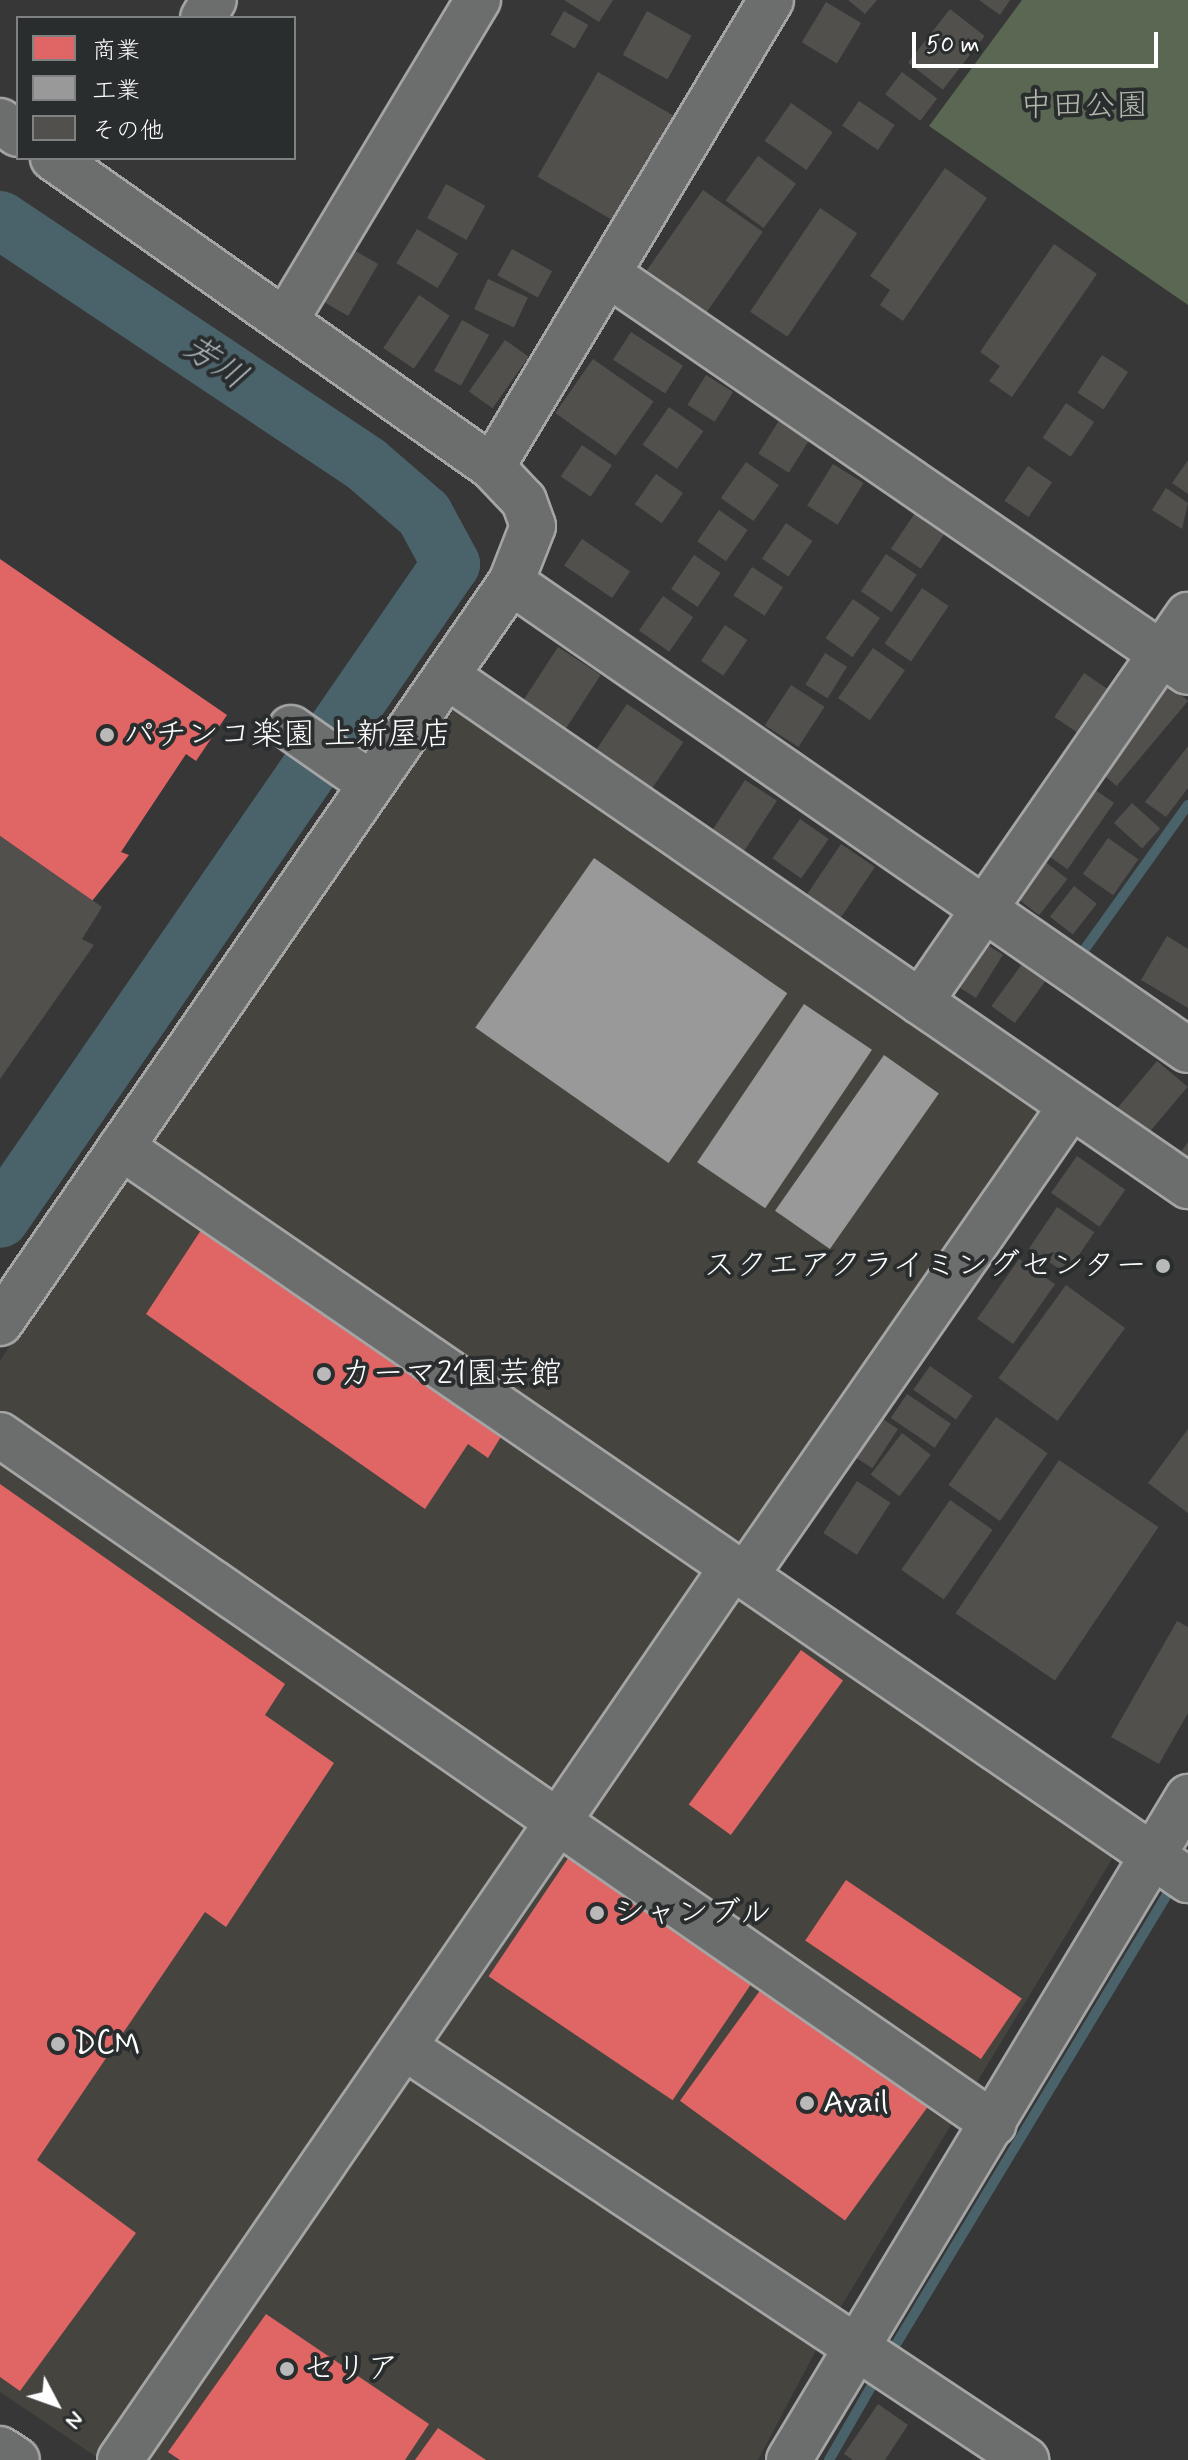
<!DOCTYPE html>
<html>
<head>
<meta charset="utf-8">
<style>
  body { margin:0 }
  #map { position:relative; width:1188px; height:2460px; overflow:hidden; background:#373737; font-family:Mynerve,"Klee One",sans-serif }
  div>[style] { position:absolute }
  .built>* { inset:0; background:#46443f }
  .green>* { inset:0; background:#5a6753 }
  .shops>* { inset:0; background:#e06666; transform-origin:0 0 }
  .industry>* { inset:0; background:#999; transform-origin:0 0 }
  .stream>* { height:10px; margin:-5px; padding:0 5px; transform-origin:5px; border-radius:5px; background:#4a636b }
  .river>* { height:58px; margin:-29px; padding:0 29px; transform-origin:29px; border-radius:29px; background:#4a636b }
  .building>* { inset:0; background:#51504d; transform-origin:0 0 }
  .roads { filter:drop-shadow(2px 0 #a5a5a5) drop-shadow(-2px 0 #a5a5a5) drop-shadow(0 2px #a5a5a5) drop-shadow(0 -2px #a5a5a5) }
  .minor>* { height:44px; margin:-22px; padding:0 22px; transform-origin:22px; border-radius:22px; background:#6c6d6d }
  .dots>* { width:22px; height:22px; translate:-50% -50%; box-sizing:border-box; border:4px solid #2a2d2e; border-radius:50% }
  span { translate:-50% -50%; white-space:nowrap; text-align:center; line-height:1.15; -webkit-text-stroke:8px #2a2d2e; paint-order:stroke }
  .park-label { font-size:32px; color:#b0b6ab }
  .poi-label { font-size:32px; color:#fff }
  .left { translate:0 -50%; text-align:left }
  .right { translate:-100% -50%; text-align:right }
  .water-label { font-size:34px; color:#aebbbf; font-style:italic }
  .legend { position:absolute; left:16px; top:16px; width:280px; height:144px; box-sizing:border-box; background:#2a2d2e; border:2px solid #7f8182; margin:0; padding:10px 14px; list-style:none; font-size:24px; color:#fff }
  .legend li { display:flex; align-items:center; gap:16px; height:40px }
  .legend b { width:40px; border:2px solid #7f8182 }
  .north { position:absolute; left:16px; top:2364px; width:80px; height:80px; -webkit-text-stroke:6px #2a2d2e; paint-order:stroke; rotate:131deg; font-size:22px; font-weight:700; line-height:32px; text-align:center; color:#fff }
  .north::after { content:''; display:block; margin:auto; width:28px; height:36px; background:#fff; clip-path:polygon(50% 0,100% 100%,50% 72%,0 100%) }
  .scale { position:absolute; left:912px; top:32px; width:246px; height:36px; box-sizing:border-box; border:4px solid #fff; border-top:0; padding-left:10px; font-size:24px; line-height:28px; white-space:nowrap; color:#fff; -webkit-text-stroke:6px #2a2d2e; paint-order:stroke }
</style>
</head>
<body>
<div id="map">
  <div class="built">
    <i style="clip-path:polygon(460px 700px,1055px 1112px,746px 1559px,153px 1147px,150px 1132px)"></i>
    <i style="clip-path:polygon(146px 1178px,1115px 1854px,825px 2333px,758px 2460px,101px 2460px,0 2392px,0 1361px,116px 1182px)"></i>
  </div>
  <div class="green">
    <i style="clip-path:polygon(1022px 0,1188px 0,1188px 305px,929px 126px)"></i>
  </div>
  <div class="shops">
    <i style="clip-path:polygon(0 559px,227px 715px,196px 761px,186px 754px,121px 852px,129px 855px,92px 901px,0 836px)"></i>
    <i style="clip-path:polygon(205px 1224px,502px 1435px,488px 1458px,468px 1444px,425px 1509px,146px 1314px)"></i>
    <i style="clip-path:polygon(0 1484px,285px 1684px,265px 1715px,334px 1763px,226px 1927px,205px 1912px,37px 2160px,136px 2233px,20px 2391px,0 2377px)"></i>
    <i style="left:801px;top:1650px;width:52px;height:191px;rotate:36deg"></i>
    <i style="left:573px;top:1851px;width:222px;height:151px;rotate:34deg"></i>
    <i style="left:846px;top:1880px;width:212px;height:73px;rotate:34deg"></i>
    <i style="left:764px;top:1985px;width:204px;height:143px;rotate:36deg"></i>
    <i style="clip-path:polygon(266px 2314px,429px 2424px,405px 2460px,180px 2460px,168px 2452px)"></i>
    <i style="clip-path:polygon(438px 2428px,486px 2460px,415px 2460px)"></i>
  </div>
  <div class="industry">
    <i style="left:594px;top:858px;width:236px;height:207px;rotate:35deg"></i>
    <i style="left:804px;top:1004px;width:82px;height:191px;rotate:34deg"></i>
    <i style="left:884px;top:1055px;width:67px;height:190px;rotate:35deg"></i>
  </div>
  <div class="stream">
    <i style="left:1088px;top:957px;width:7px;rotate:-146deg"></i>
    <i style="left:1082px;top:953px;width:182px;rotate:-54.4deg"></i>
    <i style="left:889px;top:2356px;width:552px;rotate:-58.93deg"></i>
    <i style="left:829px;top:2460px;width:100px;rotate:-60.1deg"></i>
  </div>
  <div class="river">
    <i style="left:0;top:220px;width:441px;rotate:33.7deg"></i>
    <i style="left:367px;top:465px;width:75px;rotate:40.7deg"></i>
    <i style="left:424px;top:514px;width:57px;rotate:61.6deg"></i>
    <i style="left:451px;top:564px;width:795px;rotate:124.55deg"></i>
  </div>
  <div class="building">
    <i style="clip-path:polygon(564px 0,613px 0,599px 22px)"></i>
    <i style="clip-path:polygon(848px 0,877px 0,865px 14px)"></i>
    <i style="clip-path:polygon(979px 0,1010px 0,1000px 15px)"></i>
    <i style="left:826px;top:2px;width:41px;height:47px;rotate:31deg"></i>
    <i style="left:950px;top:9px;width:44px;height:68px;rotate:38deg"></i>
    <i style="left:564px;top:11px;width:28px;height:27px;rotate:30deg"></i>
    <i style="left:647px;top:11px;width:51px;height:50px;rotate:29deg"></i>
    <i style="left:598px;top:72px;width:87px;height:121px;rotate:30deg"></i>
    <i style="left:902px;top:72px;width:44px;height:28px;rotate:37deg"></i>
    <i style="left:859px;top:101px;width:43px;height:30px;rotate:34deg"></i>
    <i style="left:791px;top:103px;width:51px;height:46px;rotate:35deg"></i>
    <i style="left:758px;top:156px;width:47px;height:55px;rotate:36deg"></i>
    <i style="clip-path:polygon(945px 168px,987px 198px,903px 321px,880px 305px,890px 290px,870px 276px)"></i>
    <i style="left:446px;top:184px;width:45px;height:39px;rotate:29deg"></i>
    <i style="left:703px;top:190px;width:73px;height:106px;rotate:35deg"></i>
    <i style="left:820px;top:208px;width:45px;height:125px;rotate:34deg"></i>
    <i style="left:417px;top:229px;width:48px;height:40px;rotate:31deg"></i>
    <i style="clip-path:polygon(1054px 244px,1097px 274px,1012px 397px,989px 381px,1000px 366px,980px 352px)"></i>
    <i style="left:347px;top:246px;width:36px;height:60px;rotate:30deg"></i>
    <i style="left:512px;top:249px;width:46px;height:30px;rotate:29deg"></i>
    <i style="left:488px;top:279px;width:44px;height:33px;rotate:25deg"></i>
    <i style="left:419px;top:295px;width:37px;height:64px;rotate:34deg"></i>
    <i style="left:462px;top:320px;width:31px;height:58px;rotate:29deg"></i>
    <i style="left:631px;top:332px;width:62px;height:33px;rotate:33deg"></i>
    <i style="left:505px;top:340px;width:29px;height:63px;rotate:35deg"></i>
    <i style="left:1102px;top:355px;width:31px;height:45px;rotate:33deg"></i>
    <i style="left:593px;top:359px;width:74px;height:66px;rotate:35deg"></i>
    <i style="left:706px;top:375px;width:32px;height:35px;rotate:32deg"></i>
    <i style="left:1066px;top:403px;width:34px;height:42px;rotate:34deg"></i>
    <i style="left:669px;top:407px;width:42px;height:46px;rotate:35deg"></i>
    <i style="left:780px;top:419px;width:36px;height:41px;rotate:32deg"></i>
    <i style="left:582px;top:445px;width:36px;height:38px;rotate:34deg"></i>
    <i style="clip-path:polygon(1188px 460px,1188px 494px,1172px 483px)"></i>
    <i style="left:746px;top:462px;width:40px;height:44px;rotate:35deg"></i>
    <i style="left:833px;top:464px;width:36px;height:49px;rotate:32deg"></i>
    <i style="left:1028px;top:466px;width:29px;height:42px;rotate:34deg"></i>
    <i style="left:656px;top:474px;width:33px;height:37px;rotate:35deg"></i>
    <i style="clip-path:polygon(1166px 488px,1188px 503px,1182px 529px,1152px 510px)"></i>
    <i style="left:719px;top:510px;width:35px;height:38px;rotate:35deg"></i>
    <i style="left:915px;top:513px;width:36px;height:43px;rotate:34deg"></i>
    <i style="left:786px;top:523px;width:32px;height:43px;rotate:34deg"></i>
    <i style="left:582px;top:539px;width:58px;height:32px;rotate:34deg"></i>
    <i style="left:886px;top:554px;width:37px;height:45px;rotate:34deg"></i>
    <i style="left:694px;top:555px;width:32px;height:41px;rotate:34deg"></i>
    <i style="left:752px;top:567px;width:37px;height:34px;rotate:33deg"></i>
    <i style="left:922px;top:588px;width:32px;height:67px;rotate:34deg"></i>
    <i style="left:663px;top:596px;width:37px;height:42px;rotate:35deg"></i>
    <i style="left:853px;top:599px;width:33px;height:48px;rotate:35deg"></i>
    <i style="left:725px;top:625px;width:27px;height:43px;rotate:34deg"></i>
    <i style="left:558px;top:647px;width:51px;height:69px;rotate:33deg"></i>
    <i style="left:873px;top:648px;width:39px;height:61px;rotate:35deg"></i>
    <i style="left:825px;top:653px;width:26px;height:37px;rotate:32deg"></i>
    <i style="left:1084px;top:673px;width:42px;height:53px;rotate:34deg"></i>
    <i style="left:1162px;top:679px;width:34px;height:111px;rotate:40deg"></i>
    <i style="left:791px;top:685px;width:40px;height:48px;rotate:33deg"></i>
    <i style="left:627px;top:704px;width:68px;height:60px;rotate:34deg"></i>
    <i style="clip-path:polygon(1188px 746px,1188px 788px,1166px 817px,1145px 802px)"></i>
    <i style="left:745px;top:780px;width:38px;height:60px;rotate:33deg"></i>
    <i style="left:1087px;top:784px;width:33px;height:81px;rotate:35deg"></i>
    <i style="left:1132px;top:803px;width:38px;height:27px;rotate:42deg"></i>
    <i style="left:800px;top:819px;width:35px;height:48px;rotate:35deg"></i>
    <i style="clip-path:polygon(0 836px,102px 907px,82px 939px,94px 945px,0 1079px)"></i>
    <i style="left:1108px;top:838px;width:37px;height:44px;rotate:35deg"></i>
    <i style="left:841px;top:844px;width:41px;height:64px;rotate:34deg"></i>
    <i style="left:1043px;top:860px;width:31px;height:46px;rotate:38deg"></i>
    <i style="left:1074px;top:886px;width:29px;height:39px;rotate:38deg"></i>
    <i style="clip-path:polygon(1167px 936px,1188px 949px,1188px 1008px,1141px 980px)"></i>
    <i style="left:981px;top:941px;width:26px;height:51px;rotate:32deg"></i>
    <i style="left:1022px;top:964px;width:29px;height:52px;rotate:36deg"></i>
    <i style="left:1157px;top:1061px;width:40px;height:69px;rotate:40deg"></i>
    <i style="clip-path:polygon(1188px 1142px,1188px 1159px,1180px 1153px)"></i>
    <i style="left:1077px;top:1156px;width:59px;height:45px;rotate:35deg"></i>
    <i style="left:1057px;top:1207px;width:45px;height:50px;rotate:34deg"></i>
    <i style="left:1019px;top:1259px;width:44px;height:73px;rotate:35deg"></i>
    <i style="left:1066px;top:1285px;width:73px;height:115px;rotate:36deg"></i>
    <i style="left:930px;top:1366px;width:52px;height:29px;rotate:35deg"></i>
    <i style="left:907px;top:1394px;width:53px;height:29px;rotate:34deg"></i>
    <i style="left:872px;top:1412px;width:31px;height:47px;rotate:33deg"></i>
    <i style="left:996px;top:1417px;width:63px;height:83px;rotate:35deg"></i>
    <i style="clip-path:polygon(1188px 1429px,1188px 1513px,1148px 1483px)"></i>
    <i style="left:902px;top:1433px;width:36px;height:52px;rotate:37deg"></i>
    <i style="left:1059px;top:1460px;width:120px;height:185px;rotate:34deg"></i>
    <i style="left:857px;top:1481px;width:40px;height:62px;rotate:33deg"></i>
    <i style="left:950px;top:1500px;width:52px;height:85px;rotate:35deg"></i>
    <i style="clip-path:polygon(1177px 1621px,1188px 1627px,1188px 1713px,1159px 1764px,1111px 1737px)"></i>
    <i style="clip-path:polygon(878px 2404px,908px 2425px,885px 2460px,853px 2460px,844px 2454px)"></i>
  </div>
  <div class="roads">
    <div class="minor">
      <i style="left:203px;top:18px;width:21px;rotate:-59deg"></i>
      <i style="left:0;top:121px;width:22px;rotate:36deg"></i>
      <i style="left:608px;top:274px;width:703px;rotate:34.46deg"></i>
      <i style="left:285px;top:321px;width:375px;rotate:-59deg"></i>
      <i style="left:492px;top:467px;width:544px;rotate:-59.14deg"></i>
      <i style="left:511px;top:582px;width:823px;rotate:34.66deg"></i>
      <i style="left:447px;top:676px;width:900px;rotate:34.54deg"></i>
      <i style="left:291px;top:728px;width:98px;rotate:35deg"></i>
      <i style="left:920px;top:1002px;width:471px;rotate:-55.3deg"></i>
      <i style="left:121px;top:1147px;width:1295px;rotate:34.49deg"></i>
      <i style="left:0;top:1323px;width:900px;rotate:-55.41deg"></i>
      <i style="left:511px;top:582px;width:60px;rotate:-68.6deg"></i>
      <i style="left:533px;top:526px;width:27px;rotate:-110deg"></i>
      <i style="left:524px;top:501px;width:47px;rotate:-133.3deg"></i>
      <i style="left:492px;top:467px;width:537px;rotate:-144.86deg"></i>
      <i style="left:0;top:1435px;width:1209px;rotate:34.73deg"></i>
      <i style="left:745px;top:1576px;width:572px;rotate:-55.25deg"></i>
      <i style="left:404px;top:2047px;width:747px;rotate:33.58deg"></i>
      <i style="left:0;top:2449px;width:20px;rotate:33deg"></i>
      <i style="left:120px;top:2460px;width:1082px;rotate:-55.55deg"></i>
      <i style="left:789px;top:2460px;width:774px;rotate:-58.96deg"></i>
    </div>
  </div>
  <div class="dots">
    <i style="left:107px;top:735px;background:#b9b9b9"></i>
    <i style="left:1163px;top:1266px;background:#b9b9b9"></i>
    <i style="left:324px;top:1374px;background:#b9b9b9"></i>
    <i style="left:597px;top:1913px;background:#b9b9b9"></i>
    <i style="left:58px;top:2044px;background:#b9b9b9"></i>
    <i style="left:807px;top:2103px;background:#b9b9b9"></i>
    <i style="left:287px;top:2369px;background:#b9b9b9"></i>
  </div>
  <div class="park-label">
    <span style="left:1084px;top:106px">中田公園</span>
  </div>
  <div class="poi-label">
    <span class="left" style="left:123px;top:735px">パチンコ楽園 上新屋店</span>
    <span class="right" style="left:1147px;top:1266px">スクエアクライミングセンター</span>
    <span class="left" style="left:340px;top:1374px">カーマ21園芸館</span>
    <span class="left" style="left:613px;top:1913px">シャンブル</span>
    <span class="left" style="left:74px;top:2044px">DCM</span>
    <span class="left" style="left:823px;top:2103px">Avail</span>
    <span class="left" style="left:303px;top:2369px">セリア</span>
  </div>
  <div class="water-label">
    <span style="left:215px;top:363px;rotate:34deg">芳川</span>
  </div>
  <ul class="legend">
  <li><b style="height:22px;background:#e06666"></b>商業</li>
  <li><b style="height:22px;background:#999"></b>工業</li>
  <li><b style="height:22px;background:#51504d"></b>その他</li>
  </ul>
  <div class="north">N</div>
  <div class="scale">50 m</div>
</div>
</body>
</html>
